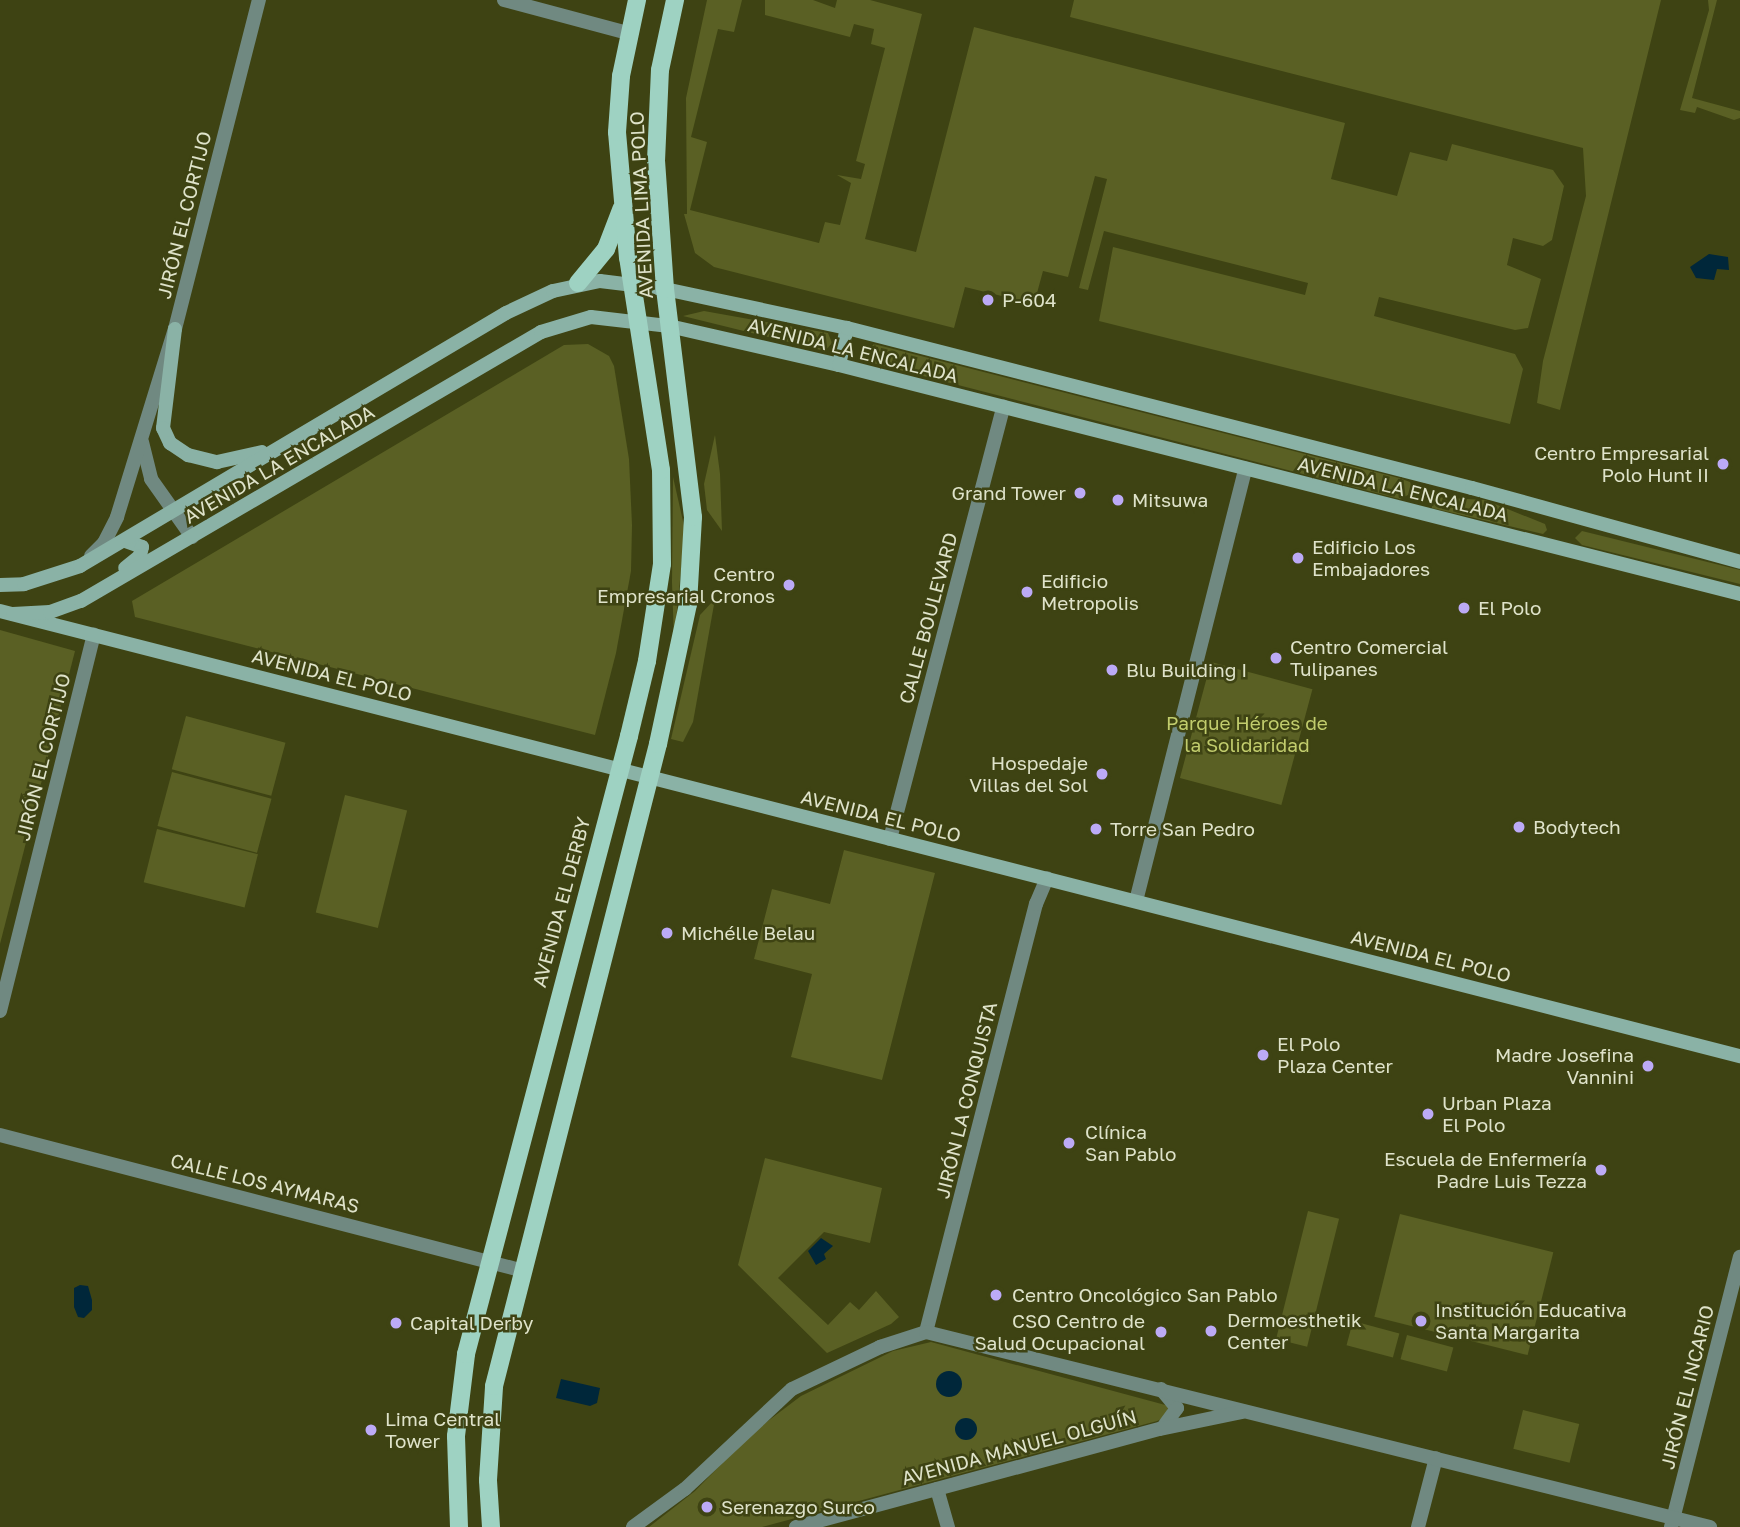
<!DOCTYPE html>
<html>
<head>
<meta charset="utf-8">
<style>
  body { margin:0 }
  #map { position:relative; width:1740px; height:1527px; overflow:hidden; background:#3e4313; font-family:"Golos Text",sans-serif }
  div>[style] { position:absolute }
  .green>* { inset:0; background:#5a6024; transform-origin:0 0 }
  .water>* { inset:0; background:#00273a }
  .round { border-radius:50% }
  .minor>* { height:14px; margin:-7px; padding:0 7px; transform-origin:7px; border-radius:7px; background:#708981 }
  .tertiary>* { height:14px; margin:-7px; padding:0 7px; transform-origin:7px; border-radius:7px; background:#708981 }
  .secondary>* { height:14px; margin:-7px; padding:0 7px; transform-origin:7px; border-radius:7px; background:#8ab2a6 }
  .primary>* { height:18px; margin:-9px; padding:0 9px; transform-origin:9px; border-radius:9px; background:#9ed2c2 }
  .dots>* { width:19px; height:19px; translate:-50% -50%; box-sizing:border-box; border:4px solid #3e4313; border-radius:50% }
  span { translate:-50% -50%; white-space:nowrap; text-align:center; line-height:1.15; -webkit-text-stroke:5px #3e4313; paint-order:stroke }
  .street-label { font-size:19px; color:#dfe3ca }
  .poi-label { font-size:19px; color:#dfe3ca }
  .left { translate:0 -50%; text-align:left }
  .right { translate:-100% -50%; text-align:right }
  .park-label { font-size:19px; color:#c2cd6d }
</style>
</head>
<body>
<div id="map">
  <div class="green">
    <i style="clip-path:polygon(707px 0,742px 0,734px 32px,718px 29px,691px 137px,707px 142px,690px 210px,819px 243px,825px 222px,840px 225px,851px 183px,837px 175px,861px 179px,865px 164px,856px 161px,885px 48px,871px 44px,874px 29px,854px 24px,850px 37px,765px 15px,765px 0,813px 0,835px 8px,837px 0,870px 0,922px 14px,865px 239px,916px 252px,974px 27px,1345px 123px,1331px 179px,1397px 196px,1410px 152px,1447px 161px,1452px 144px,1553px 170px,1564px 186px,1552px 240px,1543px 246px,1513px 238px,1507px 265px,1541px 279px,1528px 328px,1515px 330px,1379px 297px,1374px 316px,1515px 354px,1523px 369px,1510px 424px,1099px 321px,1113px 247px,1305px 295px,1308px 283px,1104px 231px,1088px 290px,1079px 288px,1107px 179px,1095px 176px,1068px 277px,1043px 271px,1034px 304px,965px 287px,954px 328px,714px 267px,695px 253px,684px 214px,687px 214px,686px 98px)"></i>
    <i style="clip-path:polygon(1074px 0,1661px 0,1560px 410px,1537px 403px,1543px 361px,1586px 196px,1583px 148px,1070px 17px)"></i>
    <i style="clip-path:polygon(1708px 0,1717px 0,1692px 98px,1740px 111px,1740px 118px,1734px 120px,1697px 107px,1695px 113px,1680px 110px,1709px 10px)"></i>
    <i style="clip-path:polygon(704px 311px,828px 333px,832px 343px,825px 351px,683px 316px)"></i>
    <i style="clip-path:polygon(588px 344px,609px 356px,614px 366px,629px 459px,632px 525px,631px 571px,616px 653px,595px 735px,135px 617px,132px 601px,564px 345px)"></i>
    <i style="clip-path:polygon(874px 344px,1399px 478px,1410px 482px,1414px 492px,1400px 499px,869px 362px,866px 351px)"></i>
    <i style="clip-path:polygon(715px 435px,720px 474px,722px 531px,707px 510px,704px 484px)"></i>
    <i style="clip-path:polygon(673px 477px,685px 530px,674px 640px,672px 583px)"></i>
    <i style="clip-path:polygon(1432px 497px,1485px 500px,1545px 524px,1547px 530px,1543px 534px,1432px 508px)"></i>
    <i style="clip-path:polygon(1582px 531px,1740px 570px,1740px 584px,1582px 545px,1575px 538px)"></i>
    <i style="clip-path:polygon(715px 599px,693px 722px,683px 742px,671px 739px,700px 615px)"></i>
    <i style="clip-path:polygon(0 630px,75px 651px,0 944px)"></i>
    <i style="left:1211px;top:662px;width:105px;height:120px;rotate:15deg"></i>
    <i style="left:186px;top:716px;width:103px;height:55px;rotate:15deg"></i>
    <i style="left:172px;top:772px;width:103px;height:56px;rotate:15deg"></i>
    <i style="left:345px;top:795px;width:64px;height:121px;rotate:14deg"></i>
    <i style="left:157px;top:829px;width:104px;height:55px;rotate:14deg"></i>
    <i style="clip-path:polygon(844px 850px,935px 873px,882px 1080px,791px 1057px,812px 974px,754px 959px,772px 889px,830px 904px)"></i>
    <i style="clip-path:polygon(765px 1158px,882px 1188px,870px 1243px,824px 1232px,778px 1278px,828px 1325px,850px 1302px,859px 1310px,876px 1291px,899px 1317px,891px 1324px,827px 1353px,738px 1265px)"></i>
    <i style="left:1308px;top:1211px;width:32px;height:132px;rotate:14deg"></i>
    <i style="left:1400px;top:1214px;width:158px;height:106px;rotate:14deg"></i>
    <i style="left:1353px;top:1321px;width:48px;height:25px;rotate:15deg"></i>
    <i style="left:1407px;top:1335px;width:48px;height:25px;rotate:15deg"></i>
    <i style="clip-path:polygon(931px 1342px,1169px 1406px,1164px 1418px,1157px 1421px,762px 1527px,649px 1527px,695px 1491px,752px 1433px,801px 1396px,893px 1351px)"></i>
    <i style="left:1523px;top:1410px;width:58px;height:40px;rotate:14deg"></i>
  </div>
  <div class="water">
    <i style="clip-path:polygon(1709px 254px,1728px 257px,1729px 270px,1717px 269px,1714px 280px,1696px 278px,1690px 267px)"></i>
    <i style="clip-path:polygon(821px 1238px,833px 1246px,824px 1254px,826px 1259px,816px 1265px,808px 1251px)"></i>
    <i style="clip-path:polygon(80px 1285px,88px 1286px,92px 1300px,92px 1310px,84px 1318px,78px 1317px,74px 1307px,74px 1288px)"></i>
    <i class="round" style="left:936px;top:1371px;width:26px;height:26px"></i>
    <i style="clip-path:polygon(561px 1379px,600px 1388px,597px 1403px,590px 1406px,556px 1398px)"></i>
    <i class="round" style="left:955px;top:1418px;width:22px;height:22px"></i>
  </div>
  <div class="minor">
    <i style="left:504px;top:0;width:128px;rotate:14.9deg"></i>
    <i style="left:890px;top:839px;width:447px;rotate:-75.3deg"></i>
    <i style="left:1136px;top:901px;width:446px;rotate:-75.8deg"></i>
    <i style="left:0;top:1011px;width:388px;rotate:-76deg"></i>
    <i style="left:0;top:1135px;width:537px;rotate:14.55deg"></i>
    <i style="left:926px;top:1332px;width:442px;rotate:-75.6deg"></i>
    <i style="left:1036px;top:904px;width:28px;rotate:-67deg"></i>
    <i style="left:937px;top:1489px;width:40px;rotate:74deg"></i>
    <i style="left:1418px;top:1527px;width:71px;rotate:-75.4deg"></i>
    <i style="left:1671px;top:1527px;width:279px;rotate:-75.7deg"></i>
  </div>
  <div class="tertiary">
    <i style="left:142px;top:442px;width:38px;rotate:76deg"></i>
    <i style="left:151px;top:479px;width:71px;rotate:54.7deg"></i>
    <i style="left:91px;top:556px;width:18px;rotate:-45deg"></i>
    <i style="left:104px;top:543px;width:29px;rotate:-63deg"></i>
    <i style="left:117px;top:517px;width:197px;rotate:-72.9deg"></i>
    <i style="left:175px;top:329px;width:340px;rotate:-75.7deg"></i>
    <i style="left:1161px;top:1389px;width:25px;rotate:50deg"></i>
    <i style="left:1177px;top:1408px;width:22px;rotate:126deg"></i>
    <i style="left:633px;top:1527px;width:64px;rotate:-36.2deg"></i>
    <i style="left:685px;top:1489px;width:146px;rotate:-43.1deg"></i>
    <i style="left:792px;top:1389px;width:98px;rotate:-25.5deg"></i>
    <i style="left:880px;top:1347px;width:48px;rotate:-18.1deg"></i>
    <i style="left:926px;top:1332px;width:808px;rotate:13.97deg"></i>
    <i style="left:796px;top:1527px;width:377px;rotate:-15.1deg"></i>
    <i style="left:1160px;top:1429px;width:84px;rotate:-11.7deg"></i>
  </div>
  <div class="secondary">
    <i style="left:175px;top:329px;width:100px;rotate:96.9deg"></i>
    <i style="left:163px;top:428px;width:17px;rotate:65deg"></i>
    <i style="left:170px;top:443px;width:22px;rotate:34deg"></i>
    <i style="left:188px;top:455px;width:30px;rotate:14deg"></i>
    <i style="left:217px;top:462px;width:46px;rotate:-12.5deg"></i>
    <i style="left:839px;top:365px;width:38px;rotate:-78deg"></i>
    <i style="left:125px;top:541px;width:18px;rotate:19deg"></i>
    <i style="left:142px;top:547px;width:9px;rotate:103deg"></i>
    <i style="left:140px;top:556px;width:19px;rotate:141deg"></i>
    <i style="left:0;top:585px;width:24px;rotate:-2deg"></i>
    <i style="left:24px;top:584px;width:59px;rotate:-17.8deg"></i>
    <i style="left:80px;top:566px;width:495px;rotate:-30.7deg"></i>
    <i style="left:506px;top:313px;width:52px;rotate:-25.1deg"></i>
    <i style="left:553px;top:291px;width:48px;rotate:-12deg"></i>
    <i style="left:600px;top:281px;width:65px;rotate:7deg"></i>
    <i style="left:665px;top:289px;width:186px;rotate:12.1deg"></i>
    <i style="left:847px;top:328px;width:645px;rotate:14.36deg"></i>
    <i style="left:1472px;top:488px;width:278px;rotate:15.4deg"></i>
    <i style="left:0;top:611px;width:1796px;rotate:14.35deg"></i>
    <i style="left:13px;top:614px;width:37px;rotate:-3deg"></i>
    <i style="left:50px;top:612px;width:33px;rotate:-20deg"></i>
    <i style="left:81px;top:601px;width:533px;rotate:-30.32deg"></i>
    <i style="left:541px;top:332px;width:52px;rotate:-16.7deg"></i>
    <i style="left:591px;top:317px;width:79px;rotate:6.6deg"></i>
    <i style="left:669px;top:326px;width:174px;rotate:12.9deg"></i>
    <i style="left:839px;top:365px;width:930px;rotate:14.26deg"></i>
  </div>
  <div class="primary">
    <i style="left:578px;top:283px;width:44px;rotate:-50.5deg"></i>
    <i style="left:606px;top:249px;width:42px;rotate:-69deg"></i>
    <i style="left:459px;top:1527px;width:91px;rotate:-91.9deg"></i>
    <i style="left:456px;top:1436px;width:83px;rotate:-83deg"></i>
    <i style="left:466px;top:1354px;width:639px;rotate:-75.22deg"></i>
    <i style="left:629px;top:736px;width:77px;rotate:-76.5deg"></i>
    <i style="left:647px;top:661px;width:98px;rotate:-81.2deg"></i>
    <i style="left:662px;top:564px;width:94px;rotate:-90.6deg"></i>
    <i style="left:661px;top:470px;width:215px;rotate:-98.8deg"></i>
    <i style="left:628px;top:258px;width:126px;rotate:-95deg"></i>
    <i style="left:617px;top:132px;width:56px;rotate:-85.9deg"></i>
    <i style="left:621px;top:76px;width:78px;rotate:-78.1deg"></i>
    <i style="left:491px;top:1527px;width:47px;rotate:-93.7deg"></i>
    <i style="left:488px;top:1480px;width:94px;rotate:-86.3deg"></i>
    <i style="left:494px;top:1386px;width:663px;rotate:-75.67deg"></i>
    <i style="left:658px;top:744px;width:143px;rotate:-77.9deg"></i>
    <i style="left:688px;top:604px;width:87px;rotate:-86.7deg"></i>
    <i style="left:693px;top:517px;width:230px;rotate:-97deg"></i>
    <i style="left:665px;top:289px;width:128px;rotate:-94deg"></i>
    <i style="left:656px;top:161px;width:91px;rotate:-87.5deg"></i>
    <i style="left:660px;top:70px;width:72px;rotate:-77.9deg"></i>
  </div>
  <div class="dots">
    <i style="left:988px;top:300px;background:#bcaaf6"></i>
    <i style="left:1723px;top:464px;background:#bcaaf6"></i>
    <i style="left:1080px;top:493px;background:#bcaaf6"></i>
    <i style="left:1118px;top:500px;background:#bcaaf6"></i>
    <i style="left:1298px;top:558px;background:#bcaaf6"></i>
    <i style="left:789px;top:585px;background:#bcaaf6"></i>
    <i style="left:1027px;top:592px;background:#bcaaf6"></i>
    <i style="left:1464px;top:608px;background:#bcaaf6"></i>
    <i style="left:1276px;top:658px;background:#bcaaf6"></i>
    <i style="left:1112px;top:670px;background:#bcaaf6"></i>
    <i style="left:1102px;top:774px;background:#bcaaf6"></i>
    <i style="left:1519px;top:827px;background:#bcaaf6"></i>
    <i style="left:1096px;top:829px;background:#bcaaf6"></i>
    <i style="left:667px;top:933px;background:#bcaaf6"></i>
    <i style="left:1263px;top:1055px;background:#bcaaf6"></i>
    <i style="left:1648px;top:1066px;background:#bcaaf6"></i>
    <i style="left:1428px;top:1114px;background:#bcaaf6"></i>
    <i style="left:1069px;top:1143px;background:#bcaaf6"></i>
    <i style="left:1601px;top:1170px;background:#bcaaf6"></i>
    <i style="left:996px;top:1295px;background:#bcaaf6"></i>
    <i style="left:1421px;top:1321px;background:#bcaaf6"></i>
    <i style="left:396px;top:1323px;background:#bcaaf6"></i>
    <i style="left:1211px;top:1331px;background:#bcaaf6"></i>
    <i style="left:1161px;top:1332px;background:#bcaaf6"></i>
    <i style="left:371px;top:1430px;background:#bcaaf6"></i>
    <i style="left:707px;top:1507px;background:#bcaaf6"></i>
  </div>
  <div class="street-label">
    <span style="left:641px;top:205px;rotate:-93deg">AVENIDA LIMA POLO</span>
    <span style="left:184px;top:215px;rotate:-76deg">JIRÓN EL CORTIJO</span>
    <span style="left:853px;top:350px;rotate:14deg">AVENIDA LA ENCALADA</span>
    <span style="left:279px;top:464px;rotate:-30deg">AVENIDA LA ENCALADA</span>
    <span style="left:1403px;top:489px;rotate:14deg">AVENIDA LA ENCALADA</span>
    <span style="left:928px;top:618px;rotate:-75deg">CALLE BOULEVARD</span>
    <span style="left:332px;top:675px;rotate:14deg">AVENIDA EL POLO</span>
    <span style="left:43px;top:757px;rotate:-76deg">JIRÓN EL CORTIJO</span>
    <span style="left:881px;top:816px;rotate:14deg">AVENIDA EL POLO</span>
    <span style="left:561px;top:902px;rotate:-75deg">AVENIDA EL DERBY</span>
    <span style="left:1431px;top:956px;rotate:14deg">AVENIDA EL POLO</span>
    <span style="left:966px;top:1100px;rotate:-76deg">JIRÓN LA CONQUISTA</span>
    <span style="left:265px;top:1183px;rotate:14deg">CALLE LOS AYMARAS</span>
    <span style="left:1687px;top:1387px;rotate:-76deg">JIRÓN EL INCARIO</span>
    <span style="left:1019px;top:1447px;rotate:-15deg">AVENIDA MANUEL OLGUÍN</span>
  </div>
  <div class="poi-label">
    <span class="left" style="left:1002px;top:300px">P-604</span>
    <span class="right" style="left:1709px;top:464px">Centro Empresarial<br>Polo Hunt II</span>
    <span class="right" style="left:1066px;top:493px">Grand Tower</span>
    <span class="left" style="left:1132px;top:500px">Mitsuwa</span>
    <span class="left" style="left:1312px;top:558px">Edificio Los<br>Embajadores</span>
    <span class="right" style="left:775px;top:585px">Centro<br>Empresarial Cronos</span>
    <span class="left" style="left:1041px;top:592px">Edificio<br>Metropolis</span>
    <span class="left" style="left:1478px;top:608px">El Polo</span>
    <span class="left" style="left:1290px;top:658px">Centro Comercial<br>Tulipanes</span>
    <span class="left" style="left:1126px;top:670px">Blu Building I</span>
    <span class="right" style="left:1088px;top:774px">Hospedaje<br>Villas del Sol</span>
    <span class="left" style="left:1533px;top:827px">Bodytech</span>
    <span class="left" style="left:1110px;top:829px">Torre San Pedro</span>
    <span class="left" style="left:681px;top:933px">Michélle Belau</span>
    <span class="left" style="left:1277px;top:1055px">El Polo<br>Plaza Center</span>
    <span class="right" style="left:1634px;top:1066px">Madre Josefina<br>Vannini</span>
    <span class="left" style="left:1442px;top:1114px">Urban Plaza<br>El Polo</span>
    <span class="left" style="left:1085px;top:1143px">Clínica<br>San Pablo</span>
    <span class="right" style="left:1587px;top:1170px">Escuela de Enfermería<br>Padre Luis Tezza</span>
    <span class="left" style="left:1012px;top:1295px">Centro Oncológico San Pablo</span>
    <span class="left" style="left:1435px;top:1321px">Institución Educativa<br>Santa Margarita</span>
    <span class="left" style="left:1227px;top:1331px">Dermoesthetik<br>Center</span>
    <span class="right" style="left:1145px;top:1332px">CSO Centro de<br>Salud Ocupacional</span>
    <span class="left" style="left:410px;top:1323px">Capital Derby</span>
    <span class="left" style="left:385px;top:1430px">Lima Central<br>Tower</span>
    <span class="left" style="left:721px;top:1507px">Serenazgo Surco</span>
  </div>
  <div class="park-label">
    <span style="left:1247px;top:734px">Parque Héroes de<br>la Solidaridad</span>
  </div>
</div>
</body>
</html>
